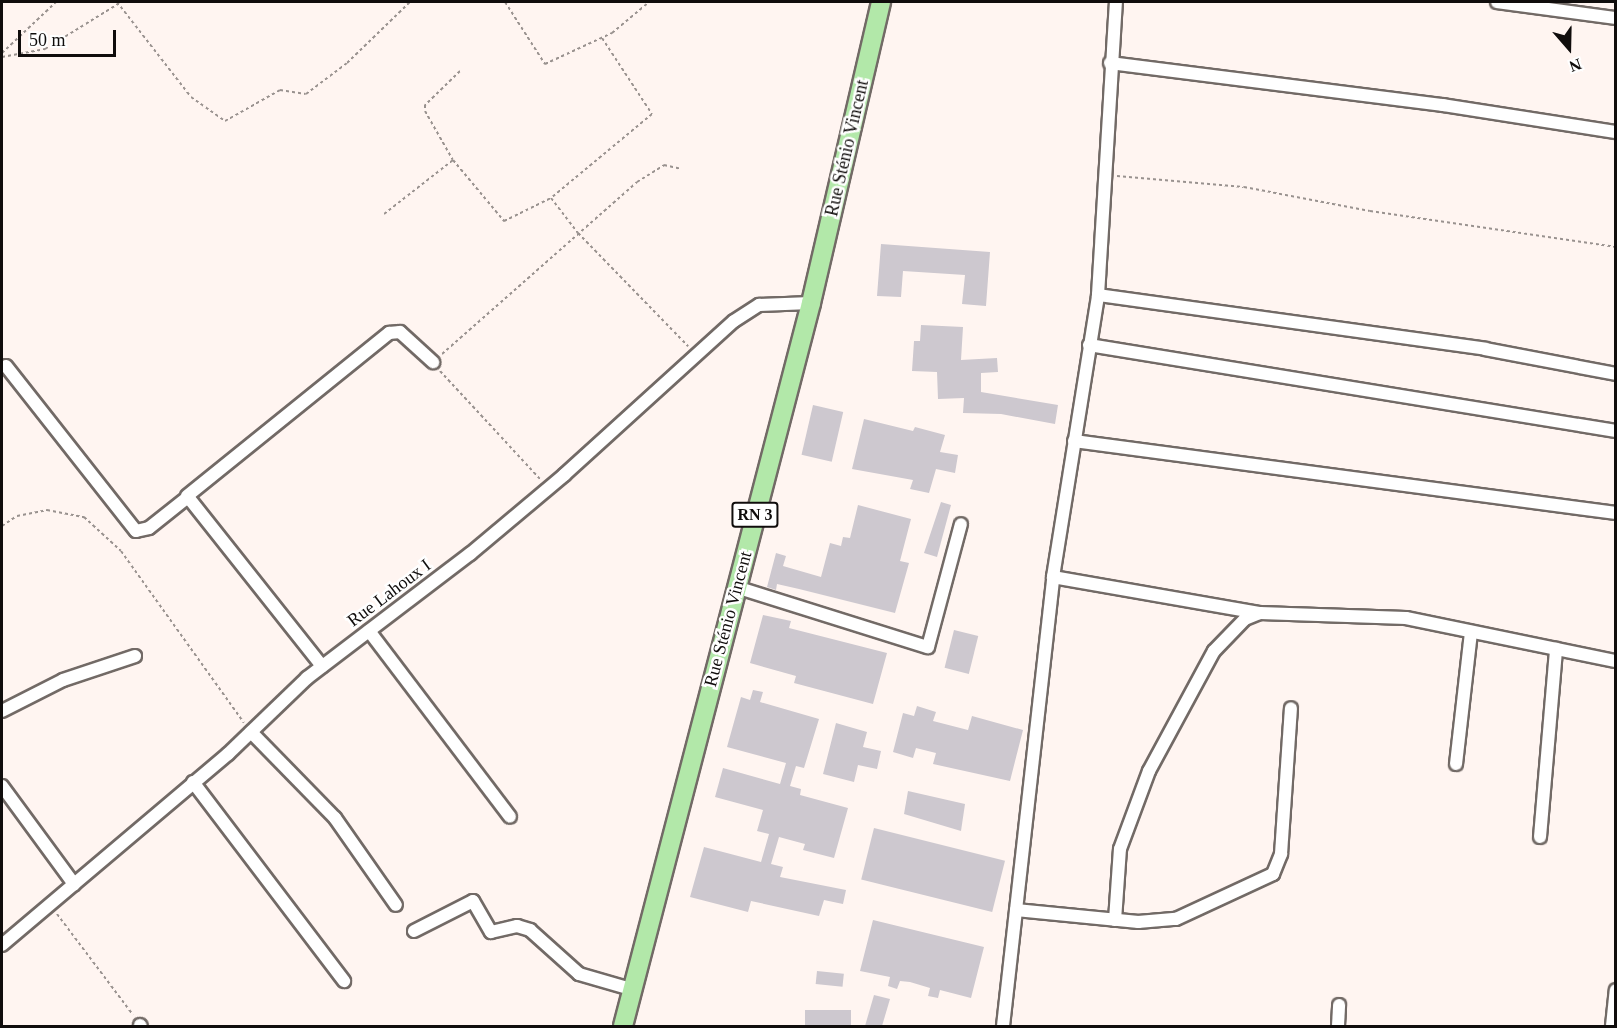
<!DOCTYPE html>
<html>
<head>
<meta charset="utf-8">
<style>
  body { margin:0 }
  #map { position:relative; width:1617px; height:1028px; overflow:hidden; background:#fff5f1; font-family:Georgia,serif }
  div>[style] { position:absolute }
  .building>* { inset:0; background:#cdc8cf; transform-origin:0 0 }
  .path>* { height:2px; margin-top:-1px; transform-origin:0; background:repeating-linear-gradient(90deg,#99928f 0 3px,transparent 0 6px) }
  .roads { filter:drop-shadow(2px 0 #726a66) drop-shadow(-2px 0 #726a66) drop-shadow(0 2px #726a66) drop-shadow(0 -2px #726a66) }
  .street>* { height:12px; margin:-6px; padding:0 6px; transform-origin:6px; border-radius:6px; background:#fff }
  .primary>* { height:18px; margin:-9px; padding:0 9px; transform-origin:9px; border-radius:9px; background:#b2e8a9 }
  span { translate:-50% -50%; white-space:nowrap; text-align:center; line-height:1.15; -webkit-text-stroke:5px #fff; paint-order:stroke }
  .shield-label span { padding:2px 4px; background:#fff; border:2px solid; border-radius:4px; -webkit-text-stroke-width:0 }
  .shield-label { font-size:16px; color:#100d0c; font-weight:700 }
  .street-label { font-size:18px; color:#100d0c }
  .frame { position:absolute; inset:0; border:3px solid #100d0c; pointer-events:none }
  .north { position:absolute; left:1539px; top:18px; width:60px; height:60px; -webkit-text-stroke:4px #fff; paint-order:stroke; rotate:160deg; font-size:16px; font-weight:700; line-height:24px; text-align:center; color:#100d0c }
  .north::after { content:''; display:block; margin:auto; width:21px; height:27px; background:#100d0c; clip-path:polygon(50% 0,100% 100%,50% 72%,0 100%) }
  .scale { position:absolute; left:18px; top:30px; width:98px; height:27px; box-sizing:border-box; border:3px solid #100d0c; border-top:0; padding-left:8px; font-size:18px; line-height:21px; white-space:nowrap; color:#100d0c; -webkit-text-stroke:4px #fff; paint-order:stroke }
</style>
</head>
<body>
<div id="map">
  <div class="building">
    <i style="clip-path:polygon(881px 244px,990px 252px,986px 306px,962px 304px,965px 275px,903px 271px,901px 297px,877px 296px)"></i>
    <i style="clip-path:polygon(921px 325px,963px 327px,961px 360px,997px 358px,998px 372px,981px 373px,981px 392px,1058px 405px,1055px 424px,1001px 414px,963px 413px,964px 398px,938px 399px,937px 372px,912px 371px,914px 341px,920px 341px)"></i>
    <i style="left:813px;top:405px;width:31px;height:51px;rotate:13deg"></i>
    <i style="clip-path:polygon(864px 419px,913px 431px,915px 427px,945px 435px,940px 452px,958px 455px,955px 473px,936px 469px,929px 493px,910px 489px,913px 480px,852px 469px)"></i>
    <i style="clip-path:polygon(941px 502px,951px 505px,937px 557px,924px 553px)"></i>
    <i style="clip-path:polygon(858px 505px,911px 519px,900px 561px,909px 563px,895px 613px,799px 589px,777px 584px,776px 590px,767px 587px,776px 553px,786px 556px,783px 566px,821px 577px,830px 543px,841px 546px,843px 537px,850px 538px)"></i>
    <i style="clip-path:polygon(763px 615px,791px 621px,789px 628px,887px 653px,873px 704px,794px 683px,796px 676px,750px 663px)"></i>
    <i style="left:954px;top:630px;width:25px;height:39px;rotate:14deg"></i>
    <i style="clip-path:polygon(753px 690px,763px 692px,760px 702px,819px 719px,804px 768px,796px 766px,790px 786px,801px 789px,800px 795px,848px 808px,834px 858px,803px 850px,805px 844px,779px 837px,771px 864px,783px 867px,780px 877px,846px 890px,843px 904px,824px 900px,819px 916px,751px 901px,748px 912px,690px 897px,704px 847px,761px 862px,769px 834px,757px 831px,763px 810px,715px 797px,723px 768px,780px 784px,786px 763px,727px 747px,741px 697px,750px 700px)"></i>
    <i style="clip-path:polygon(917px 706px,936px 712px,933px 721px,968px 730px,972px 716px,1023px 730px,1010px 781px,933px 764px,936px 753px,916px 748px,913px 758px,893px 752px,903px 713px,914px 716px)"></i>
    <i style="clip-path:polygon(836px 723px,867px 732px,863px 747px,881px 751px,877px 769px,858px 765px,854px 782px,823px 774px)"></i>
    <i style="clip-path:polygon(908px 791px,965px 804px,961px 831px,904px 814px)"></i>
    <i style="left:874px;top:828px;width:135px;height:53px;rotate:14deg"></i>
    <i style="clip-path:polygon(873px 920px,984px 947px,971px 998px,940px 990px,938px 998px,928px 996px,930px 988px,910px 982px,900px 981px,897px 989px,888px 986px,890px 977px,860px 971px)"></i>
    <i style="left:817px;top:971px;width:27px;height:13px;rotate:6deg"></i>
    <i style="clip-path:polygon(874px 995px,890px 999px,882px 1026px,865px 1026px)"></i>
    <i style="left:851px;top:1010px;width:16px;height:46px;rotate:90deg"></i>
  </div>
  <div class="path">
    <i style="left:117px;top:2px;width:120px;rotate:52.1deg"></i>
    <i style="left:191px;top:97px;width:42px;rotate:35.2deg"></i>
    <i style="left:225px;top:121px;width:63px;rotate:-29.4deg"></i>
    <i style="left:280px;top:90px;width:26px;rotate:9deg"></i>
    <i style="left:306px;top:94px;width:51px;rotate:-37.1deg"></i>
    <i style="left:347px;top:63px;width:88px;rotate:-44.1deg"></i>
    <i style="left:505px;top:2px;width:74px;rotate:57.2deg"></i>
    <i style="left:545px;top:64px;width:74px;rotate:-24.8deg"></i>
    <i style="left:612px;top:33px;width:48px;rotate:-40deg"></i>
    <i style="left:602px;top:38px;width:91px;rotate:56.7deg"></i>
    <i style="left:652px;top:114px;width:131px;rotate:140.3deg"></i>
    <i style="left:551px;top:198px;width:44px;rotate:52.4deg"></i>
    <i style="left:578px;top:233px;width:158px;rotate:45.8deg"></i>
    <i style="left:2px;top:53px;width:74px;rotate:-43.4deg"></i>
    <i style="left:2px;top:57px;width:44px;rotate:-10.5deg"></i>
    <i style="left:45px;top:49px;width:86px;rotate:-31.7deg"></i>
    <i style="left:460px;top:71px;width:49px;rotate:135.8deg"></i>
    <i style="left:425px;top:105px;width:6px;rotate:90deg"></i>
    <i style="left:425px;top:111px;width:56px;rotate:60.3deg"></i>
    <i style="left:453px;top:160px;width:80px;rotate:50.1deg"></i>
    <i style="left:504px;top:221px;width:52px;rotate:-26.1deg"></i>
    <i style="left:1117px;top:176px;width:127px;rotate:5deg"></i>
    <i style="left:1244px;top:187px;width:128px;rotate:10.8deg"></i>
    <i style="left:1370px;top:211px;width:249px;rotate:8.3deg"></i>
    <i style="left:384px;top:214px;width:88px;rotate:-38deg"></i>
    <i style="left:442px;top:354px;width:260px;rotate:-41.4deg"></i>
    <i style="left:637px;top:182px;width:32px;rotate:-32deg"></i>
    <i style="left:664px;top:165px;width:17px;rotate:13deg"></i>
    <i style="left:440px;top:371px;width:147px;rotate:47.2deg"></i>
    <i style="left:2px;top:526px;width:18px;rotate:-34deg"></i>
    <i style="left:17px;top:516px;width:31px;rotate:-11deg"></i>
    <i style="left:47px;top:510px;width:38px;rotate:11deg"></i>
    <i style="left:84px;top:517px;width:50px;rotate:42.6deg"></i>
    <i style="left:121px;top:551px;width:211px;rotate:54.4deg"></i>
    <i style="left:57px;top:914px;width:126px;rotate:53deg"></i>
  </div>
  <div class="roads">
    <div class="street">
      <i style="left:1497px;top:2px;width:120px;rotate:7.7deg"></i>
      <i style="left:1110px;top:63px;width:336px;rotate:7.2deg"></i>
      <i style="left:1443px;top:105px;width:175px;rotate:8.9deg"></i>
      <i style="left:1098px;top:295px;width:391px;rotate:7.9deg"></i>
      <i style="left:1485px;top:349px;width:133px;rotate:10.8deg"></i>
      <i style="left:1089px;top:345px;width:534px;rotate:9.27deg"></i>
      <i style="left:6px;top:366px;width:210px;rotate:51.8deg"></i>
      <i style="left:136px;top:531px;width:13px;rotate:-13deg"></i>
      <i style="left:149px;top:528px;width:50px;rotate:-38.5deg"></i>
      <i style="left:188px;top:497px;width:216px;rotate:51.6deg"></i>
      <i style="left:1074px;top:441px;width:547px;rotate:7.57deg"></i>
      <i style="left:187px;top:496px;width:260px;rotate:-38.9deg"></i>
      <i style="left:389px;top:333px;width:11px;rotate:-5deg"></i>
      <i style="left:400px;top:332px;width:45px;rotate:42.3deg"></i>
      <i style="left:1053px;top:577px;width:209px;rotate:9.9deg"></i>
      <i style="left:736px;top:587px;width:201px;rotate:17.4deg"></i>
      <i style="left:928px;top:647px;width:127px;rotate:-75deg"></i>
      <i style="left:369px;top:631px;width:233px;rotate:52.8deg"></i>
      <i style="left:2px;top:711px;width:68px;rotate:-26.9deg"></i>
      <i style="left:63px;top:680px;width:76px;rotate:-18.4deg"></i>
      <i style="left:251px;top:732px;width:120px;rotate:45.7deg"></i>
      <i style="left:335px;top:818px;width:106px;rotate:55deg"></i>
      <i style="left:1456px;top:764px;width:133px;rotate:-83.5deg"></i>
      <i style="left:193px;top:782px;width:250px;rotate:52.8deg"></i>
      <i style="left:2px;top:786px;width:122px;rotate:53.7deg"></i>
      <i style="left:1540px;top:837px;width:189px;rotate:-85.1deg"></i>
      <i style="left:1016px;top:910px;width:123px;rotate:5.6deg"></i>
      <i style="left:1138px;top:922px;width:38px;rotate:-5deg"></i>
      <i style="left:1176px;top:919px;width:107px;rotate:-24.9deg"></i>
      <i style="left:1273px;top:874px;width:22px;rotate:-68deg"></i>
      <i style="left:1281px;top:854px;width:146px;rotate:-86.1deg"></i>
      <i style="left:1115px;top:920px;width:71px;rotate:-86deg"></i>
      <i style="left:1120px;top:849px;width:83px;rotate:-69.6deg"></i>
      <i style="left:1149px;top:771px;width:136px;rotate:-61.6deg"></i>
      <i style="left:1214px;top:651px;width:45px;rotate:-45.9deg"></i>
      <i style="left:1245px;top:619px;width:16px;rotate:-22deg"></i>
      <i style="left:1260px;top:613px;width:146px;rotate:2deg"></i>
      <i style="left:1406px;top:618px;width:214px;rotate:11.6deg"></i>
      <i style="left:414px;top:931px;width:66px;rotate:-27deg"></i>
      <i style="left:473px;top:901px;width:36px;rotate:60deg"></i>
      <i style="left:491px;top:932px;width:27px;rotate:-13deg"></i>
      <i style="left:517px;top:926px;width:14px;rotate:17deg"></i>
      <i style="left:530px;top:930px;width:66px;rotate:41.9deg"></i>
      <i style="left:579px;top:974px;width:54px;rotate:16.1deg"></i>
      <i style="left:2px;top:945px;width:296px;rotate:-40.2deg"></i>
      <i style="left:228px;top:754px;width:110px;rotate:-43.9deg"></i>
      <i style="left:307px;top:678px;width:205px;rotate:-37.3deg"></i>
      <i style="left:470px;top:554px;width:123px;rotate:-40deg"></i>
      <i style="left:564px;top:475px;width:229px;rotate:-42.2deg"></i>
      <i style="left:734px;top:321px;width:30px;rotate:-33deg"></i>
      <i style="left:759px;top:305px;width:52px;rotate:-2.2deg"></i>
      <i style="left:140px;top:1025px;width:1px;rotate:45deg"></i>
      <i style="left:1003px;top:1026px;width:452px;rotate:-83.6deg"></i>
      <i style="left:1053px;top:577px;width:286px;rotate:-80.9deg"></i>
      <i style="left:1098px;top:295px;width:294px;rotate:-86.5deg"></i>
      <i style="left:1338px;top:1026px;width:21px;rotate:-87deg"></i>
      <i style="left:1612px;top:1026px;width:36px;rotate:-84deg"></i>
    </div>
    <div class="primary">
      <i style="left:623px;top:1026px;width:747px;rotate:-75.42deg"></i>
      <i style="left:811px;top:303px;width:309px;rotate:-76.9deg"></i>
    </div>
  </div>
  <div class="shield-label">
    <span style="left:755px;top:515px">RN 3</span>
  </div>
  <div class="street-label">
    <span style="left:847px;top:148px;rotate:-77deg">Rue Sténio Vincent</span>
    <span style="left:389px;top:593px;rotate:-37deg">Rue Lahoux I</span>
    <span style="left:728px;top:619px;rotate:-75deg">Rue Sténio Vincent</span>
  </div>
  <div class="frame"></div>
  <div class="north">N</div>
  <div class="scale">50 m</div>
</div>
</body>
</html>
